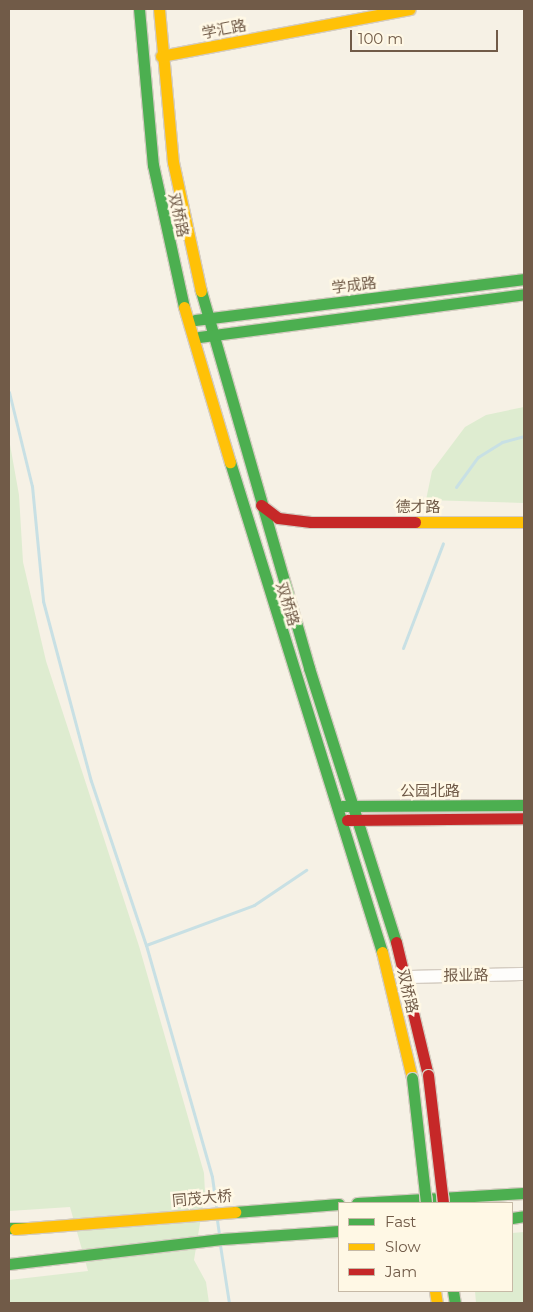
<!DOCTYPE html>
<html>
<head>
<meta charset="utf-8">
<style>
  body { margin:0 }
  #map { position:relative; width:533px; height:1312px; overflow:hidden; background:#f6f1e5; font-family:Montserrat,"Noto Sans SC",sans-serif }
  div>[style] { position:absolute }
  .green>* { inset:0; background:#deecd0 }
  .stream>* { height:3px; margin:-1.5px; padding:0 1.5px; transform-origin:1.5px; border-radius:1.5px; background:#c8e0e4 }
  .roads { filter:drop-shadow(1px 0 #d4ccc1) drop-shadow(-1px 0 #d4ccc1) drop-shadow(0 1px #d4ccc1) drop-shadow(0 -1px #d4ccc1) }
  .street>* { height:12px; margin:-6px; padding:0 6px; transform-origin:6px; border-radius:6px; background:#fefdfb }
  .fast>* { height:11px; margin:-5.5px; padding:0 5.5px; transform-origin:5.5px; border-radius:5.5px; background:#4caf50 }
  .slow>* { height:11px; margin:-5.5px; padding:0 5.5px; transform-origin:5.5px; border-radius:5.5px; background:#ffc107 }
  .jam>* { height:11px; margin:-5.5px; padding:0 5.5px; transform-origin:5.5px; border-radius:5.5px; background:#c62828 }
  .bridges { filter:drop-shadow(1px 0 #d6cdc2) drop-shadow(-1px 0 #d6cdc2) drop-shadow(0 1px #d6cdc2) drop-shadow(0 -1px #d6cdc2) }
  .fast-bridge>* { height:11px; margin:-5.5px; padding:0 5.5px; transform-origin:5.5px; border-radius:5.5px; background:#4caf50 }
  .jam-bridge>* { height:11px; margin:-5.5px; padding:0 5.5px; transform-origin:5.5px; border-radius:5.5px; background:#c62828 }
  span { translate:-50% -50%; white-space:nowrap; text-align:center; line-height:1.15; -webkit-text-stroke:5px #fff8e5; paint-order:stroke }
  .street-label { font-size:15px; color:#715b48 }
  .frame { position:absolute; inset:0; border:10px solid #715b48; pointer-events:none }
  .legend { position:absolute; left:338px; top:1202px; width:175px; height:90px; box-sizing:border-box; background:#fff8e5; border:1px solid #c6b9a6; margin:0; padding:6px 9px; list-style:none; font-size:15px; color:#715b48 }
  .legend li { display:flex; align-items:center; gap:10px; height:25px }
  .legend b { width:25px; border:1px solid #c6b9a6 }
  .scale { position:absolute; left:350px; top:30px; width:148px; height:22px; box-sizing:border-box; border:2px solid #715b48; border-top:0; padding-left:6px; font-size:15px; line-height:18px; white-space:nowrap; color:#715b48; -webkit-text-stroke:4px #fff8e5; paint-order:stroke }
</style>
</head>
<body>
<div id="map">
  <div class="green">
    <i style="clip-path:polygon(524px 407px,524px 503px,426px 500px,432px 471px,465px 427px,486px 415px)"></i>
    <i style="clip-path:polygon(9px 439px,19px 495px,23px 562px,46px 661px,139px 946px,204px 1173px,205px 1193px,194px 1260px,206px 1282px,209px 1303px,9px 1303px,9px 1280px,88px 1271px,70px 1207px,9px 1211px)"></i>
    <i style="clip-path:polygon(524px 1232px,524px 1303px,476px 1303px,475px 1291px,512px 1291px,512px 1233px)"></i>
  </div>
  <div class="stream">
    <i style="left:9px;top:392px;width:97px;rotate:76.3deg"></i>
    <i style="left:32px;top:486px;width:116px;rotate:84.5deg"></i>
    <i style="left:43px;top:601px;width:186px;rotate:75.1deg"></i>
    <i style="left:91px;top:781px;width:173px;rotate:71.5deg"></i>
    <i style="left:146px;top:945px;width:241px;rotate:74.1deg"></i>
    <i style="left:212px;top:1177px;width:29px;rotate:82deg"></i>
    <i style="left:456px;top:487px;width:37px;rotate:-54deg"></i>
    <i style="left:478px;top:457px;width:28px;rotate:-32deg"></i>
    <i style="left:502px;top:442px;width:23px;rotate:-15deg"></i>
    <i style="left:403px;top:648px;width:112px;rotate:-69.1deg"></i>
    <i style="left:146px;top:945px;width:115px;rotate:-20.3deg"></i>
    <i style="left:254px;top:905px;width:63px;rotate:-33.9deg"></i>
    <i style="left:217px;top:1220px;width:14px;rotate:82deg"></i>
    <i style="left:220px;top:1245px;width:59px;rotate:81.2deg"></i>
  </div>
  <div class="roads">
    <div class="street">
      <i style="left:407px;top:977px;width:117px;rotate:-1.5deg"></i>
    </div>
    <div class="fast">
      <i style="left:139px;top:9px;width:157px;rotate:84.9deg"></i>
      <i style="left:153px;top:165px;width:145px;rotate:77.7deg"></i>
      <i style="left:201px;top:291px;width:392px;rotate:74deg"></i>
      <i style="left:309px;top:668px;width:287px;rotate:72.4deg"></i>
      <i style="left:195px;top:320px;width:332px;rotate:-7.1deg"></i>
      <i style="left:199px;top:337px;width:328px;rotate:-7.5deg"></i>
      <i style="left:230px;top:462px;width:513px;rotate:72.77deg"></i>
      <i style="left:342px;top:806px;width:182px;rotate:-0.3deg"></i>
      <i style="left:357px;top:1203px;width:167px;rotate:-3.4deg"></i>
      <i style="left:235px;top:1212px;width:104px;rotate:-4.4deg"></i>
      <i style="left:512px;top:1218px;width:12px;rotate:-9deg"></i>
      <i style="left:9px;top:1228px;width:19px"></i>
      <i style="left:9px;top:1264px;width:214px;rotate:-6.7deg"></i>
      <i style="left:222px;top:1239px;width:117px;rotate:-3.9deg"></i>
    </div>
    <div class="slow">
      <i style="left:159px;top:9px;width:154px;rotate:84.8deg"></i>
      <i style="left:173px;top:162px;width:132px;rotate:77.8deg"></i>
      <i style="left:161px;top:56px;width:253px;rotate:-10.7deg"></i>
      <i style="left:184px;top:307px;width:162px;rotate:73.5deg"></i>
      <i style="left:415px;top:522px;width:109px"></i>
      <i style="left:382px;top:952px;width:130px;rotate:76.6deg"></i>
      <i style="left:15px;top:1229px;width:221px;rotate:-4.4deg"></i>
      <i style="left:435px;top:1291px;width:12px;rotate:81deg"></i>
    </div>
    <div class="jam">
      <i style="left:261px;top:505px;width:21px;rotate:37deg"></i>
      <i style="left:278px;top:518px;width:33px;rotate:7deg"></i>
      <i style="left:311px;top:522px;width:104px"></i>
      <i style="left:347px;top:820px;width:177px;rotate:-0.6deg"></i>
      <i style="left:396px;top:942px;width:137px;rotate:76.5deg"></i>
    </div>
  </div>
  <div class="bridges">
    <div class="fast-bridge">
      <i style="left:412px;top:1078px;width:126px;rotate:83.6deg"></i>
      <i style="left:453px;top:1291px;width:12px;rotate:81deg"></i>
    </div>
    <div class="jam-bridge">
      <i style="left:428px;top:1075px;width:129px;rotate:83.3deg"></i>
    </div>
  </div>
  <div class="street-label">
    <span style="left:224px;top:29px;rotate:-11deg">学汇路</span>
    <span style="left:179px;top:215px;rotate:78deg">双桥路</span>
    <span style="left:354px;top:285px;rotate:-7deg">学成路</span>
    <span style="left:418px;top:507px">德才路</span>
    <span style="left:288px;top:604px;rotate:73deg">双桥路</span>
    <span style="left:430px;top:791px">公园北路</span>
    <span style="left:466px;top:975px;rotate:-1deg">报业路</span>
    <span style="left:408px;top:991px;rotate:77deg">双桥路</span>
    <span style="left:202px;top:1198px;rotate:-5deg">同茂大桥</span>
  </div>
  <div class="frame"></div>
  <ul class="legend">
  <li><b style="height:6px;background:#4caf50"></b>Fast</li>
  <li><b style="height:6px;background:#ffc107"></b>Slow</li>
  <li><b style="height:6px;background:#c62828"></b>Jam</li>
  </ul>
  <div class="scale">100 m</div>
</div>
</body>
</html>
